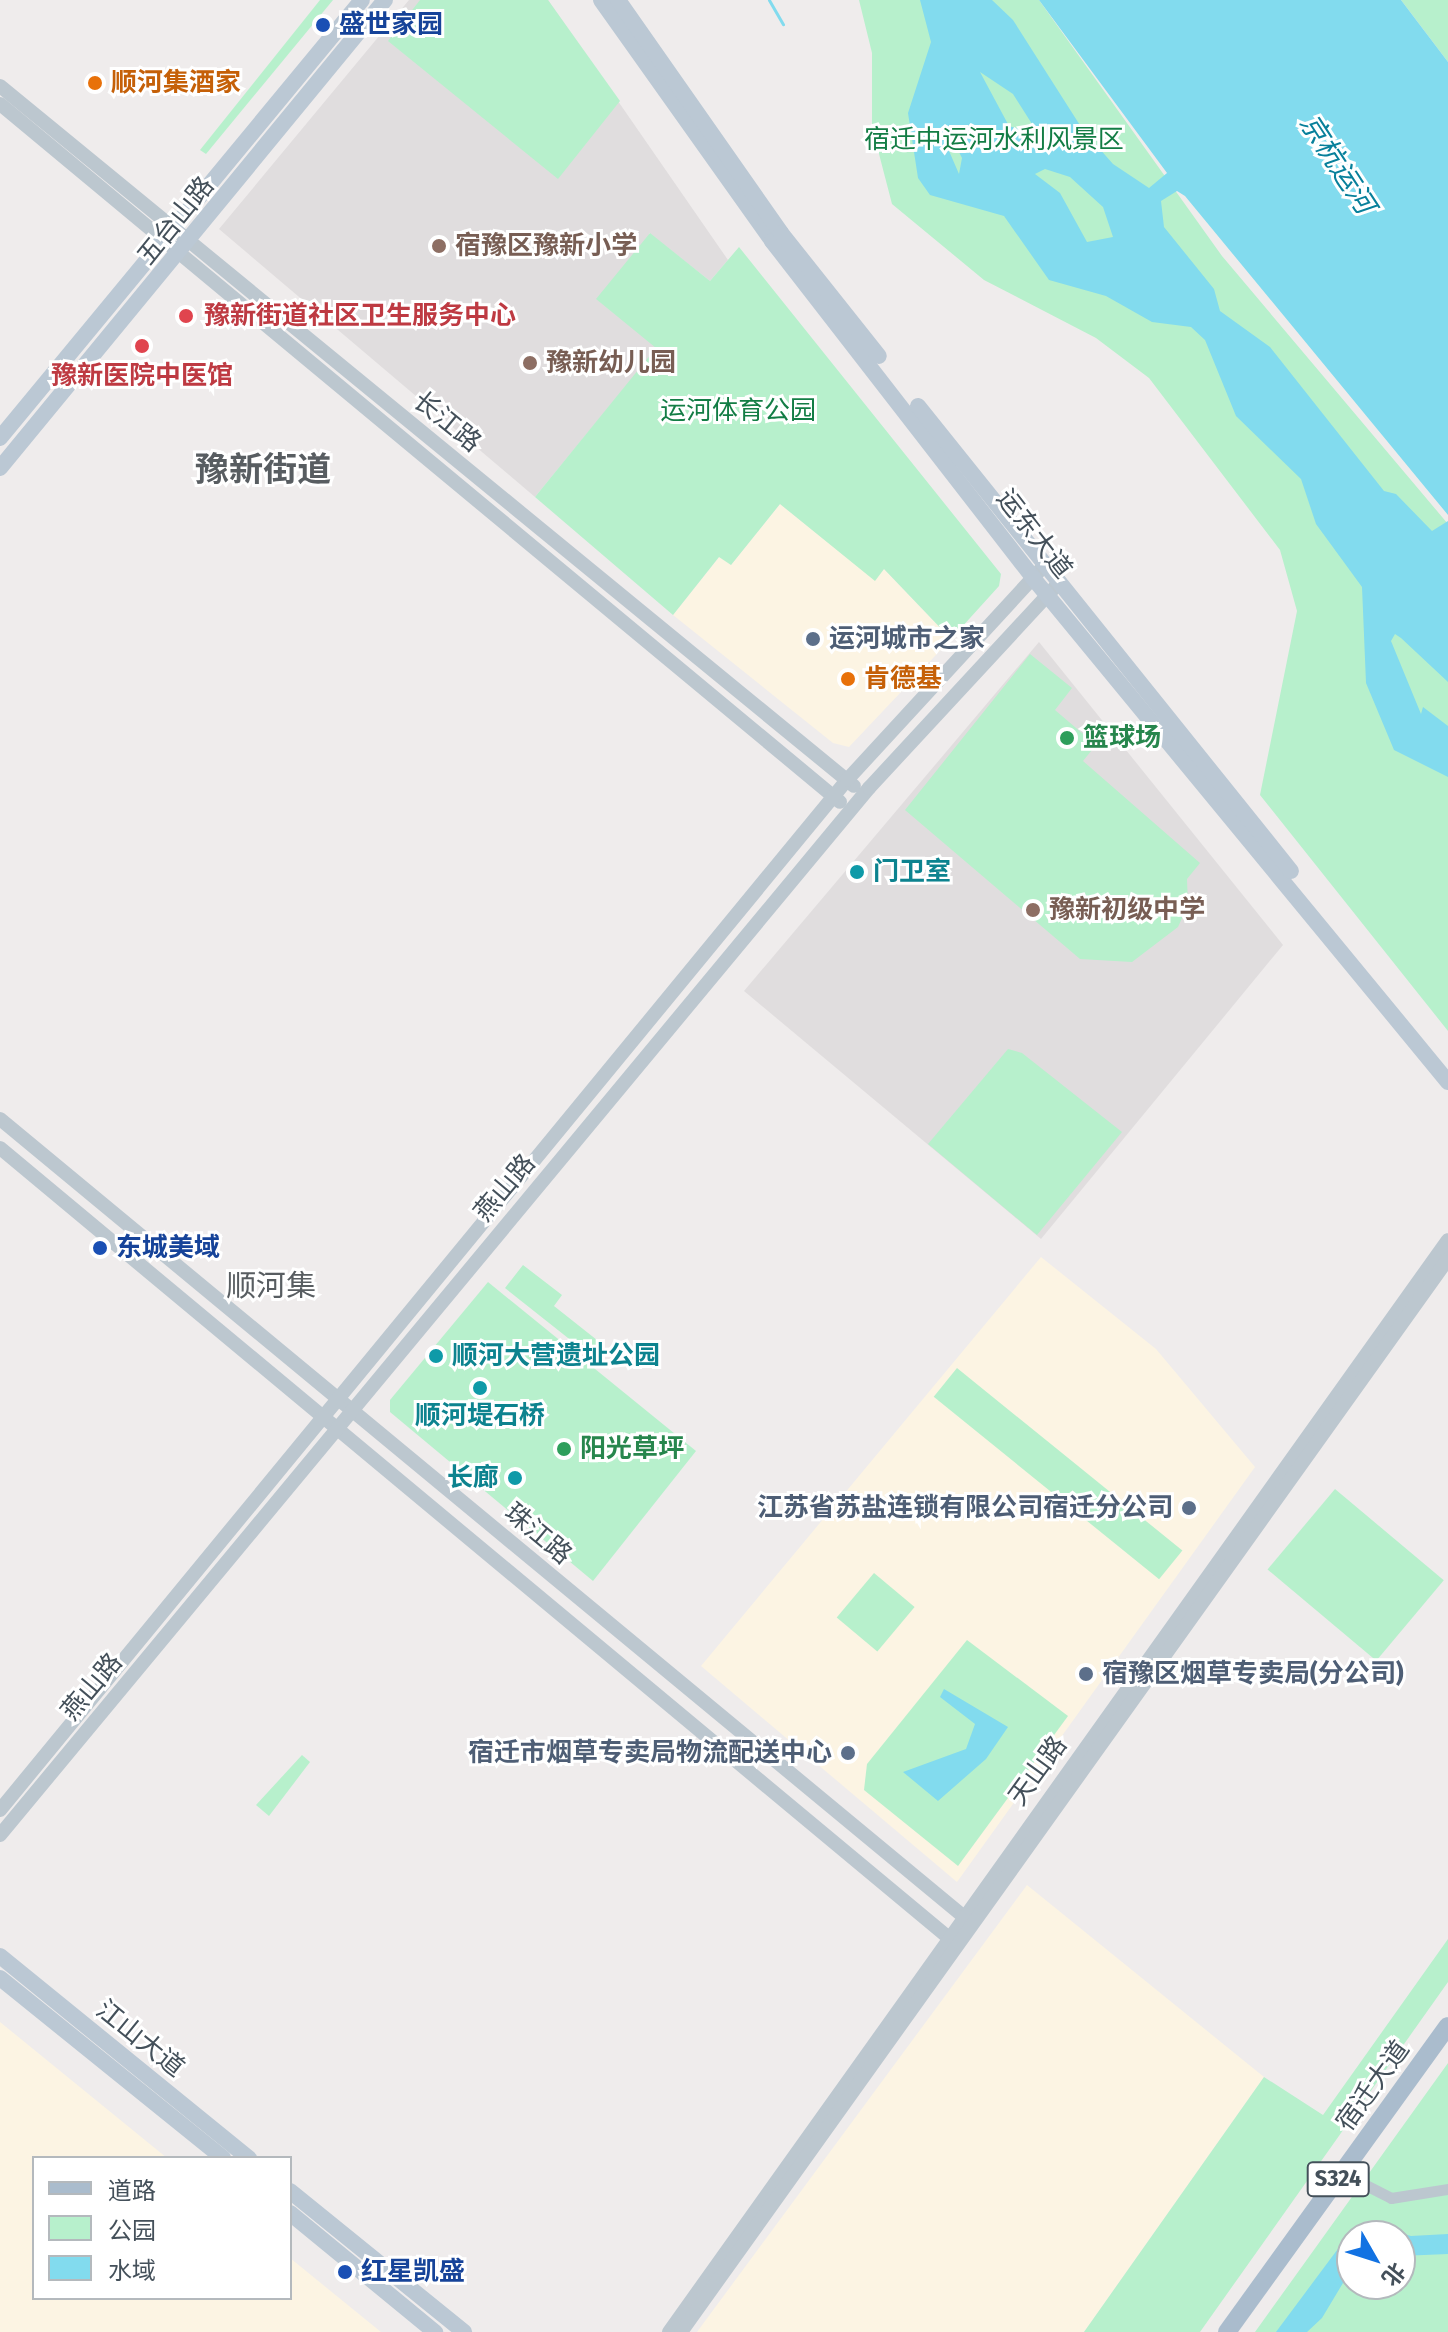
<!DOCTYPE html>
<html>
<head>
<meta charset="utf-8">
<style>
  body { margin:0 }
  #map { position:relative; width:1448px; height:2332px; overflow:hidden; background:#efecec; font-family:"Fira Sans Condensed","Noto Sans SC",sans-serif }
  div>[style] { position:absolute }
  .commercial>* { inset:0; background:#fcf4e3 }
  .education>* { inset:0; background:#e0ddde }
  .green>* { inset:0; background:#b7f0cc; transform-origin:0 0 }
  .water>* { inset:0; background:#82dbee }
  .stream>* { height:3px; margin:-1.5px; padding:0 1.5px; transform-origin:1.5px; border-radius:1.5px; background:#82dbee }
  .minor>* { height:11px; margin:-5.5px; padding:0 5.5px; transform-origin:5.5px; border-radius:5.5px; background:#bcc7cf }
  .tertiary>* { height:14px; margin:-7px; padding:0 7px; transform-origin:7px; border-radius:7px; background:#bcc7cf }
  .secondary>* { height:16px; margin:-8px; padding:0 8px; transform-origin:8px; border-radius:8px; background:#bbc8d4 }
  .primary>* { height:18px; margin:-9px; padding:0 9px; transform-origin:9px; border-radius:9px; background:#aabccd }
  .dots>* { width:22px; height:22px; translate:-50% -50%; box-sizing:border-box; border:4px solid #fff; border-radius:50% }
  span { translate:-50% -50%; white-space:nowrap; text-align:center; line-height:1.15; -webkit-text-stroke:6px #fff; paint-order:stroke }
  .shield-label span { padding:2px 6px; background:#fff; border:2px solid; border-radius:6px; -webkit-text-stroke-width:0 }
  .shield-label { font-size:24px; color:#44505a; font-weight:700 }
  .transit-label { font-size:26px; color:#164399; font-weight:700 }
  .left { translate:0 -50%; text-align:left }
  .food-label { font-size:26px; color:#c56008; font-weight:700 }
  .park-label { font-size:26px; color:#137d45 }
  .street-label { font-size:26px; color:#44505a }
  .education-label { font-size:26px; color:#785e54; font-weight:700 }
  .health-label { font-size:26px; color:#be3a42; font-weight:700 }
  .service-label { font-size:26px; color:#4e5e75; font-weight:700 }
  .right { translate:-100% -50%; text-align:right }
  .leisure-label { font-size:26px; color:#27864d; font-weight:700 }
  .culture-label { font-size:26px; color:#0d838f; font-weight:700 }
  .water-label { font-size:28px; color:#08809b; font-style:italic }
  .quarter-label { font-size:30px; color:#585d61 }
  .district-label { font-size:34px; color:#585d61; font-weight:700 }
  .legend { position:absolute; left:32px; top:2156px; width:260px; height:144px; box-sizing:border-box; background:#fff; border:2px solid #b4b9bd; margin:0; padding:10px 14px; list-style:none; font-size:24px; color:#44505a }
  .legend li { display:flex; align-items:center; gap:16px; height:40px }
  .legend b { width:40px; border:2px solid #b4b9bd }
  .north { position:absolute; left:1336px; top:2220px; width:80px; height:80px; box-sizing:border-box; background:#fff; border:2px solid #b4b9bd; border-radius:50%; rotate:129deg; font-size:22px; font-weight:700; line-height:32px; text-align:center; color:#44505a }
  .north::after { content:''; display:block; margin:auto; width:28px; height:36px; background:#1272e2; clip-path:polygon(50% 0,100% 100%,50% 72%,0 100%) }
</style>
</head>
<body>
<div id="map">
  <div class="commercial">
    <i style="clip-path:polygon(780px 504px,875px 580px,884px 569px,951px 639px,849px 747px,833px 743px,673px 615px,720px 556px,731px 565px)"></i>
    <i style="clip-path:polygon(1041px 1257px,1156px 1349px,1255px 1467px,957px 1882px,701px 1666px)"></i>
    <i style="clip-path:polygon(1027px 1885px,1264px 2077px,1084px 2332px,697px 2332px)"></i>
    <i style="clip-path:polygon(0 2022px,167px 2158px,34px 2158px,34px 2298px,290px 2298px,290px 2258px,381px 2332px,0 2332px)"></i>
  </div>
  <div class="education">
    <i style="clip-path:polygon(409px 0,548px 0,728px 260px,710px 281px,649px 233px,657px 348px,535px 497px,219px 229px)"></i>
    <i style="clip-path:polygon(1039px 642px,1283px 945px,1041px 1239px,744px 991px)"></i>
  </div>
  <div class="green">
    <i style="clip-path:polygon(320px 0,333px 0,206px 154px,200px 150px)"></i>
    <i style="clip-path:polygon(420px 0,548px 0,620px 101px,558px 179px,388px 41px)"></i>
    <i style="clip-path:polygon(859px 0,1039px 0,1222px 256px,1448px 524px,1448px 1031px,1260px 795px,1297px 611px,1280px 550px,1149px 378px,1096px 338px,984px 280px,892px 204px,872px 127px,872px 53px)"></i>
    <i style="clip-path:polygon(1401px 0,1448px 0,1448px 62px)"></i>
    <i style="clip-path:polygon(650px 233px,710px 281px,739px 247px,1001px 574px,999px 586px,951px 639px,884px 569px,875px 581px,780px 504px,731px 565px,719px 557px,673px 615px,535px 497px,656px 348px,596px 299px)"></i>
    <i style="clip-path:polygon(1030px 654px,1072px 688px,1055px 710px,1096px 745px,1083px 761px,1200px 863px,1187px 879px,1188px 905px,1178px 927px,1132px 962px,1080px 959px,905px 810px)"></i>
    <i style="clip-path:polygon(1008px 1049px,1022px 1053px,1122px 1132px,1037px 1235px,928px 1144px)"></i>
    <i style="clip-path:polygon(523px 1265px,562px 1295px,554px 1306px,602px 1344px,592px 1357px,505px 1288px)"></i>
    <i style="clip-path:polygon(488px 1282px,696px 1451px,593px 1581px,390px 1412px,390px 1400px)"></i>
    <i style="left:957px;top:1368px;width:290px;height:37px;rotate:39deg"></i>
    <i style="left:1335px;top:1489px;width:142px;height:105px;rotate:40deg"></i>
    <i style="left:874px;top:1573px;width:53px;height:58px;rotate:40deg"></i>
    <i style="clip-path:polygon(967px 1640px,1068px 1716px,958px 1866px,864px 1790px,867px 1764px)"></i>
    <i style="clip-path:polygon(302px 1755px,310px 1762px,269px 1816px,256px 1805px)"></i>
    <i style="clip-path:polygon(1448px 1939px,1448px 1982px,1200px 2332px,1084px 2332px,1264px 2077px,1323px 2115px)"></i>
    <i style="clip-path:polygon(evenodd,1448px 2063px,1448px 2332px,1255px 2332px,1448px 2063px,1352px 2236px,1400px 2236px,1400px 2284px,1352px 2284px,1352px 2236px)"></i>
  </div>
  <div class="water">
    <i style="clip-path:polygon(evenodd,920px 0,992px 0,1013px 20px,1083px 130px,1113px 164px,1149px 188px,1167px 173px,1039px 0,1401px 0,1448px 62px,1448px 515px,1185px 196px,1177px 191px,1161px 201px,1164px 227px,1214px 289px,1220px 311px,1270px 347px,1384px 491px,1396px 494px,1432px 531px,1448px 521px,1448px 682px,1401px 638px,1395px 634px,1391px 641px,1421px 714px,1423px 707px,1448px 726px,1448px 777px,1394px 750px,1366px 683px,1362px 587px,1316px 524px,1301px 479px,1236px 416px,1205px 340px,1191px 327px,1152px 322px,1106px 296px,1049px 280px,1004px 216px,930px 195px,918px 178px,908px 113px,931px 42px,920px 0,980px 72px,1013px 94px,1039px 135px,1009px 126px,980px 72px,920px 0,949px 132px,962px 158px,959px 174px,946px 144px,949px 132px,920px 0,1045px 169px,1070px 177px,1103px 207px,1113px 237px,1087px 242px,1060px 193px,1035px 174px,1045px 169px)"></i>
    <i style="clip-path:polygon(944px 1689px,1008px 1727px,986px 1759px,938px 1801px,903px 1772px,966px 1749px,975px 1724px,940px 1697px)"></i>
    <i style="clip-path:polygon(1368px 2224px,1411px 2236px,1448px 2234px,1448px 2254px,1400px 2256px,1400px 2236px,1352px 2236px,1352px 2268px,1322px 2318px,1307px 2332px,1276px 2332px,1346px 2238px)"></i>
  </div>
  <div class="stream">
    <i style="left:769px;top:0;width:28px;rotate:60deg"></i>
  </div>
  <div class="minor">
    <i style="left:1342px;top:2173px;width:55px;rotate:27deg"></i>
    <i style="left:1391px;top:2198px;width:58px;rotate:-9deg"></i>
  </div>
  <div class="tertiary">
    <i style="left:0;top:86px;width:1104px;rotate:39.34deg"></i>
    <i style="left:0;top:104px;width:1092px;rotate:39.72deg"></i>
    <i style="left:0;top:1119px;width:1258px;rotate:39.61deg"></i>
    <i style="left:0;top:1148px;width:1244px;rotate:39.78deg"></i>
    <i style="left:0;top:1810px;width:1334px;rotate:-50.57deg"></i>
    <i style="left:847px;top:780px;width:285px;rotate:-47.4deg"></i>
    <i style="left:0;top:1835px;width:1361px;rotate:-50.31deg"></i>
    <i style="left:869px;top:788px;width:281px;rotate:-47.2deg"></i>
    <i style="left:669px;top:2332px;width:1341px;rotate:-54.5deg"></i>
    <i style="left:681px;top:2332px;width:1319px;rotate:-54.44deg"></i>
  </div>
  <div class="secondary">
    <i style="left:601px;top:0;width:296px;rotate:54.6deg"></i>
    <i style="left:772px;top:241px;width:426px;rotate:52.2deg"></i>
    <i style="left:1033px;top:578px;width:653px;rotate:50.53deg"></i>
    <i style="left:618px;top:0;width:284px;rotate:55deg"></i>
    <i style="left:781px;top:233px;width:157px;rotate:51.5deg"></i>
    <i style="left:918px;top:406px;width:596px;rotate:51.27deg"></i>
    <i style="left:0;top:438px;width:568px;rotate:-50.43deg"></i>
    <i style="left:0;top:468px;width:606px;rotate:-50.56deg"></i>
    <i style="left:0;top:1956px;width:321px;rotate:39.1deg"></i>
    <i style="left:0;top:1978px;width:287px;rotate:38.9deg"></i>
    <i style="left:290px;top:2191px;width:224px;rotate:39deg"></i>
    <i style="left:290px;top:2213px;width:188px;rotate:39.4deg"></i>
  </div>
  <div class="primary">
    <i style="left:1227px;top:2332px;width:377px;rotate:-54.2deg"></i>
  </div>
  <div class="dots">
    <i style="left:323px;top:25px;background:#1a4fb4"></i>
    <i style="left:95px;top:83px;background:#e8710a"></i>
    <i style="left:439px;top:246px;background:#8d6e63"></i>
    <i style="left:186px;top:316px;background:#e0444e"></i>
    <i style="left:142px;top:346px;background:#e0444e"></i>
    <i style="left:530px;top:363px;background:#8d6e63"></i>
    <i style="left:813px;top:639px;background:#5c6f8a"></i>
    <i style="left:848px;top:679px;background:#e8710a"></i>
    <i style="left:1067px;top:738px;background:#2e9e5b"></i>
    <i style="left:857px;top:872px;background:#0f9aa8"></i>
    <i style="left:1033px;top:910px;background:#8d6e63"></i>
    <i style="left:100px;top:1248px;background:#1a4fb4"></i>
    <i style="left:436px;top:1356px;background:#0f9aa8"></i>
    <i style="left:480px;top:1388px;background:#0f9aa8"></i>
    <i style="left:564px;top:1449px;background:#2e9e5b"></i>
    <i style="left:515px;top:1478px;background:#0f9aa8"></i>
    <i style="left:1189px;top:1508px;background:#5c6f8a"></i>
    <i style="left:1086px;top:1674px;background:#5c6f8a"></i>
    <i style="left:848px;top:1753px;background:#5c6f8a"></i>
    <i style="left:345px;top:2272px;background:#1a4fb4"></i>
  </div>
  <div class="shield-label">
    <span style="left:1338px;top:2179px">S324</span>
  </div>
  <div class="transit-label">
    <span class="left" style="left:339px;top:25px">盛世家园</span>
    <span class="left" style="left:116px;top:1248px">东城美域</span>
    <span class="left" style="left:361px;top:2272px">红星凯盛</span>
  </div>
  <div class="food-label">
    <span class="left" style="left:111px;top:83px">顺河集酒家</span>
    <span class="left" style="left:864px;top:679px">肯德基</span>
  </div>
  <div class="park-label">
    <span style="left:994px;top:140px">宿迁中运河水利风景区</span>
    <span style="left:738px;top:411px">运河体育公园</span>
  </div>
  <div class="street-label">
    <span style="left:176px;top:221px;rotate:-51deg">五台山路</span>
    <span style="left:447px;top:422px;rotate:39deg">长江路</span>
    <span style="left:1034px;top:534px;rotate:52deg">运东大道</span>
    <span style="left:505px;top:1188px;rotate:-50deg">燕山路</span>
    <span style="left:538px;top:1534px;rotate:40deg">珠江路</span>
    <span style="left:92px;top:1687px;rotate:-50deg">燕山路</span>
    <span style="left:1038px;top:1771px;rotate:-54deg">天山路</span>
    <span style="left:140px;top:2039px;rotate:39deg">江山大道</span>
    <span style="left:1373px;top:2086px;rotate:-54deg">宿迁大道</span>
  </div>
  <div class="education-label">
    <span class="left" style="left:455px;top:246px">宿豫区豫新小学</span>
    <span class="left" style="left:546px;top:363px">豫新幼儿园</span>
    <span class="left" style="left:1049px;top:910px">豫新初级中学</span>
  </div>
  <div class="health-label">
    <span class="left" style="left:204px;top:316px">豫新街道社区卫生服务中心</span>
    <span style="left:142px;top:376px">豫新医院中医馆</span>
  </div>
  <div class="service-label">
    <span class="left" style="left:829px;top:639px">运河城市之家</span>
    <span class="right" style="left:1173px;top:1508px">江苏省苏盐连锁有限公司宿迁分公司</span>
    <span class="left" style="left:1102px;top:1674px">宿豫区烟草专卖局(分公司)</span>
    <span class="right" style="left:832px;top:1753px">宿迁市烟草专卖局物流配送中心</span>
  </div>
  <div class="leisure-label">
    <span class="left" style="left:1083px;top:738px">篮球场</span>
    <span class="left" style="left:580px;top:1449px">阳光草坪</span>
  </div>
  <div class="culture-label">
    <span class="left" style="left:873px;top:872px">门卫室</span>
    <span class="left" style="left:452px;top:1356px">顺河大营遗址公园</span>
    <span style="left:480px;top:1416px">顺河堤石桥</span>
    <span class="right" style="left:499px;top:1478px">长廊</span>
  </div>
  <div class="water-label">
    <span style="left:1337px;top:164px;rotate:57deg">京杭运河</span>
  </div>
  <div class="quarter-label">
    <span style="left:271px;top:1286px">顺河集</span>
  </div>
  <div class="district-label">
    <span style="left:263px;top:470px">豫新街道</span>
  </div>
  <ul class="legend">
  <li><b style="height:10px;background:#aabccd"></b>道路</li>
  <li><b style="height:22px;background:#b7f0cc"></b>公园</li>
  <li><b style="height:22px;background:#82dbee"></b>水域</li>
  </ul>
  <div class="north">北</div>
</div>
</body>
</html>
